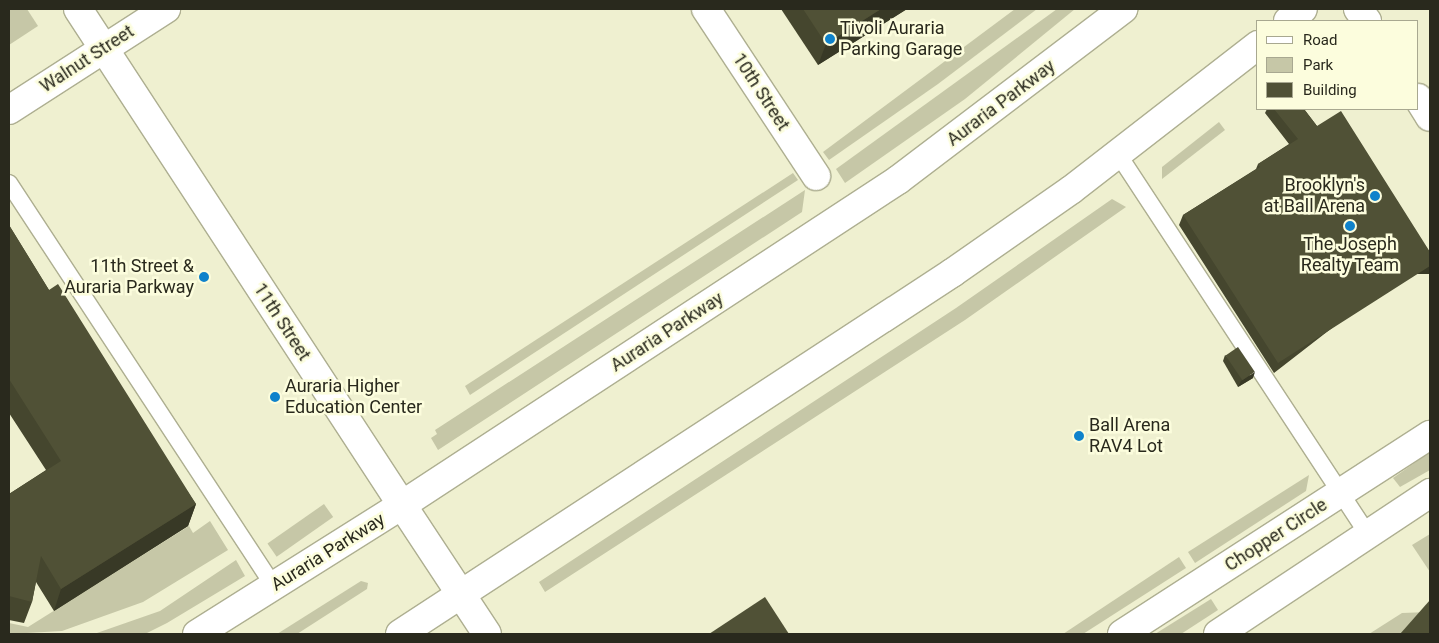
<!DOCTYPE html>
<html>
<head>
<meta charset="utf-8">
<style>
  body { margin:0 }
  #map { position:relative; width:1439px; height:643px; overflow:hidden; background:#eff0d0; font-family:Roboto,sans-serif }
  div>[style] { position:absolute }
  .green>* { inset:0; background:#c6c7a7; transform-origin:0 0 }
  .roads { filter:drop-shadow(1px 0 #aeaf91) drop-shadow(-1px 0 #aeaf91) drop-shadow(0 1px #aeaf91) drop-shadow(0 -1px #aeaf91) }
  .lane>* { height:16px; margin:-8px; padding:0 8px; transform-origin:8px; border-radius:8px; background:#fff }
  .street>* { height:28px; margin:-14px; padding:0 14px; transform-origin:14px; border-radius:14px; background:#fff }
  .secondary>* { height:28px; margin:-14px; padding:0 14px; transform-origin:14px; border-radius:14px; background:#fff }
  .primary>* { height:28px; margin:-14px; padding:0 14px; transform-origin:14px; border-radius:14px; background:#fff }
  .wall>* { inset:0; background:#45462e }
  .shaded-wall>* { inset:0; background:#383926; transform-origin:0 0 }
  .building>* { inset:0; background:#505136; transform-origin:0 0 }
  .dots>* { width:14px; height:14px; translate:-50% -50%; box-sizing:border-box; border:2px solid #fcfddd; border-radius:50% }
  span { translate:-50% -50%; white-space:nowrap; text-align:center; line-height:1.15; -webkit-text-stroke:5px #fcfddd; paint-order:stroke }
  .poi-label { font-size:18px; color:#29291d }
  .left { translate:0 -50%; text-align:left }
  .right { translate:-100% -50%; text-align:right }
  .street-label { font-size:18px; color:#29291d }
  .frame { position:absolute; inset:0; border:10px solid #29291d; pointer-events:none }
  .legend { position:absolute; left:1256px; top:20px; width:162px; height:90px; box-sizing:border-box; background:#fcfddd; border:1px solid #a8a890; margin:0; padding:6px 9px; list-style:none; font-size:15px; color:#29291d }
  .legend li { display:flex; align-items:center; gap:10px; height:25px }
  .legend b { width:25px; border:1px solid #a8a890 }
</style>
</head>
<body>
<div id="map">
  <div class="green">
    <i style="clip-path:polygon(9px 9px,27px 9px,38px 26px,9px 45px)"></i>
    <i style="clip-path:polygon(1015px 9px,1037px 9px,938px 84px,829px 160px,823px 152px)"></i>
    <i style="clip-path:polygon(1057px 9px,1075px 9px,965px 99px,845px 183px,836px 169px)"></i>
    <i style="clip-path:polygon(1219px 122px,1225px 130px,1162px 179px,1162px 167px)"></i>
    <i style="clip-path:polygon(793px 173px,798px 180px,470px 395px,465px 386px)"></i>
    <i style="clip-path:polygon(805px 190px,802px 212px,438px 450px,431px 438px,437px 434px,435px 430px)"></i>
    <i style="clip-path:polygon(1112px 199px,1126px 207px,965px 320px,545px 592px,539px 582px,956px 308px)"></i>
    <i style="clip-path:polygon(1430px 452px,1430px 470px,1400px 487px,1393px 478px)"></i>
    <i style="clip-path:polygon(1309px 475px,1306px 491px,1195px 563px,1188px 552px)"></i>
    <i style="left:324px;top:504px;width:16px;height:69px;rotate:55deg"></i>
    <i style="clip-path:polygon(210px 521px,228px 550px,143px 602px,62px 631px,9px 634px,9px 623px,28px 627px,189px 526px,193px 533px)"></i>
    <i style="clip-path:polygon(1430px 534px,1430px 572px,1412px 545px)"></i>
    <i style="clip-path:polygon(1179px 557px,1186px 568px,1083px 634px,1063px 634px)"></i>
    <i style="clip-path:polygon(236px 560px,245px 576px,167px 623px,145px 634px,94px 634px,160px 611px)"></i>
    <i style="clip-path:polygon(361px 581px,368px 583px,367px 589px,297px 634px,277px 634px)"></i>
    <i style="clip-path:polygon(1211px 599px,1218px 610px,1181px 634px,1155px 634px)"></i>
    <i style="clip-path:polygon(1429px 612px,1409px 634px,1369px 634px,1402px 613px)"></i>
  </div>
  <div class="roads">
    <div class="lane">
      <i style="left:1118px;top:154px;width:456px;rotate:56.7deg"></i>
      <i style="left:9px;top:183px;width:482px;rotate:56.7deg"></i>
    </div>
    <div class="street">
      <i style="left:78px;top:9px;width:592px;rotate:56.85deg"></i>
      <i style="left:706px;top:9px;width:200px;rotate:56.6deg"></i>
      <i style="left:9px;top:110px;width:187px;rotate:-32.8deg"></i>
    </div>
    <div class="secondary">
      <i style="left:1358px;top:9px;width:15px;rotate:53deg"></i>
      <i style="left:1418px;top:98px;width:22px;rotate:58deg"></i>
      <i style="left:402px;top:505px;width:154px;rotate:56.6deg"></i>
      <i style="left:1122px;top:634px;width:367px;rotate:-32.9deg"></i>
      <i style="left:1218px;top:634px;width:255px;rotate:-33.6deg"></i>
    </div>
    <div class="primary">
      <i style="left:1288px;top:21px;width:19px;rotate:-39deg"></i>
      <i style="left:197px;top:634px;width:242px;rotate:-32.2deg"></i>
      <i style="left:402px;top:505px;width:593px;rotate:-33.23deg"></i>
      <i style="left:898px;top:180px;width:283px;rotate:-37.2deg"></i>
      <i style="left:400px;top:634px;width:660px;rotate:-33.18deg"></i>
      <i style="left:952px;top:273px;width:145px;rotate:-34.9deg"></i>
      <i style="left:1071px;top:190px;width:237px;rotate:-37.8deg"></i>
    </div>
  </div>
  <div class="wall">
    <i style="clip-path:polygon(781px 9px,907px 9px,818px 65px)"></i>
    <i style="clip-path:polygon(1267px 109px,1304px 109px,1317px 126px,1430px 252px,1274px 373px,1179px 225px,1183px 215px,1256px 169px,1258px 164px,1289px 144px,1265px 113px)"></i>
    <i style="clip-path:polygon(9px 225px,49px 290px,196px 504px,188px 526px,54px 611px,36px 582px,32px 602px,24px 623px,9px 620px,9px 494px,46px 470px,9px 413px)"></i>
    <i style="clip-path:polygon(1225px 355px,1253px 378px,1238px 387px,1223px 361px)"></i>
  </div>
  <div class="shaded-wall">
    <i style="clip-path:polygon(881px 9px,907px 9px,818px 65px,826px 44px)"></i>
    <i style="left:1430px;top:266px;width:8px;height:180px;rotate:90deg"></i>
    <i style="clip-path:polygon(1255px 372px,1253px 378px,1238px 387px,1241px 381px)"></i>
    <i style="clip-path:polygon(196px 504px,188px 526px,54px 611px,61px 589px)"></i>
  </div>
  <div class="building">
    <i style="clip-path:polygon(803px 9px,881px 9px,826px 44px)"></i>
    <i style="clip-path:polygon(1274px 109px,1304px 109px,1317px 126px,1341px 111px,1430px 252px,1430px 266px,1278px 363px,1183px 215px,1260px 167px,1258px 164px,1298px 139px)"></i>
    <i style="clip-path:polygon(9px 225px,49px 290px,58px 284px,196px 504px,61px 589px,41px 556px,32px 602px,9px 596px,9px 494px,61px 461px,9px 379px)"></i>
    <i style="left:1238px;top:347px;width:30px;height:15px;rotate:56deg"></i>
    <i style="clip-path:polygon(765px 597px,789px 634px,709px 634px)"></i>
    <i style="clip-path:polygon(1430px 600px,1430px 634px,1400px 634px)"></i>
  </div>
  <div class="dots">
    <i style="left:830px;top:39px;background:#0f82cb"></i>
    <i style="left:1375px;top:196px;background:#0f82cb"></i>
    <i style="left:1350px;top:226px;background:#0f82cb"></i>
    <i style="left:204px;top:277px;background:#0f82cb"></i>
    <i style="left:275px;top:397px;background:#0f82cb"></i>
    <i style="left:1079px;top:436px;background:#0f82cb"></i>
  </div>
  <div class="poi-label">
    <span class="left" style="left:840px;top:39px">Tivoli Auraria<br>Parking Garage</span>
    <span class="right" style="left:1365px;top:196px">Brooklyn's<br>at Ball Arena</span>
    <span style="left:1350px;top:255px">The Joseph<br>Realty Team</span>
    <span class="right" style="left:194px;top:277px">11th Street &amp;<br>Auraria Parkway</span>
    <span class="left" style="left:285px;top:397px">Auraria Higher<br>Education Center</span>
    <span class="left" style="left:1089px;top:436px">Ball Arena<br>RAV4 Lot</span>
  </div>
  <div class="street-label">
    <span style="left:87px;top:59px;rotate:-33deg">Walnut Street</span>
    <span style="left:761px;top:92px;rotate:57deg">10th Street</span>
    <span style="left:1001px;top:103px;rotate:-37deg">Auraria Parkway</span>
    <span style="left:282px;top:322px;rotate:57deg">11th Street</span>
    <span style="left:667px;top:332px;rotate:-33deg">Auraria Parkway</span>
    <span style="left:1276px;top:535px;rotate:-33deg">Chopper Circle</span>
    <span style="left:328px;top:552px;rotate:-32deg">Auraria Parkway</span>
  </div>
  <div class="frame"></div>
  <ul class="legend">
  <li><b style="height:6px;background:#fff"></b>Road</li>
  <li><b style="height:14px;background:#c6c7a7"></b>Park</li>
  <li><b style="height:14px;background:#505136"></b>Building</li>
  </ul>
</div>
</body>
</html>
